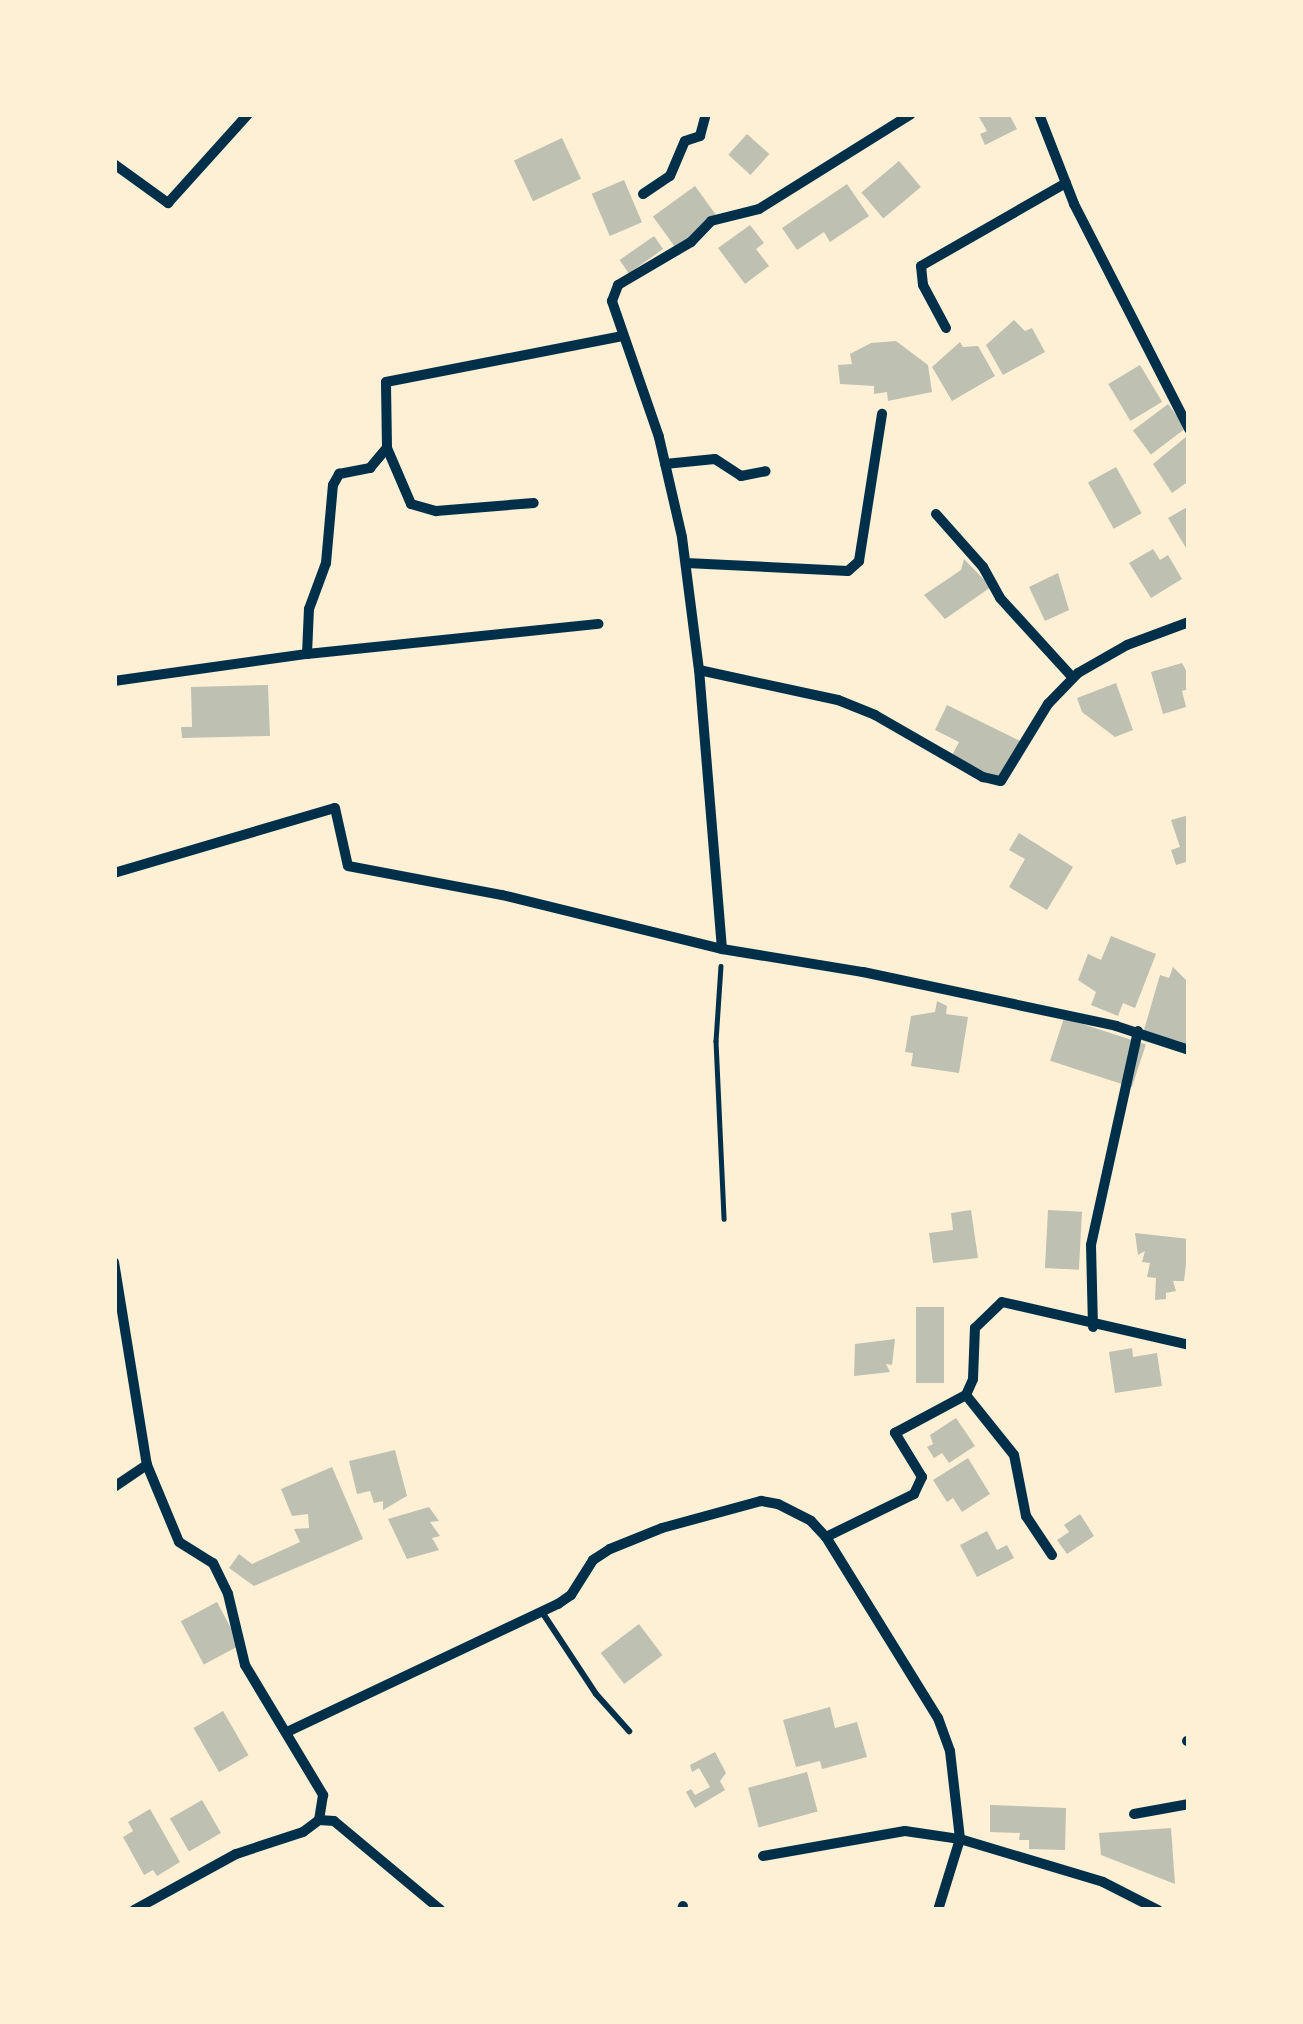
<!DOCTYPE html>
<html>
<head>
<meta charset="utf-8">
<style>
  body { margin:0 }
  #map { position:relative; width:1303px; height:2024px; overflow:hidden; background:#fdf0d5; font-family:"Space Grotesk",sans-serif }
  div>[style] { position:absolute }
  .building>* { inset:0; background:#bec0b2; transform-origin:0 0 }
  .path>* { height:4.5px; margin:-2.25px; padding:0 2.25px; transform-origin:2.25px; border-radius:2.25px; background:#003049 }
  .service>* { height:6px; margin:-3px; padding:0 3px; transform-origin:3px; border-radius:3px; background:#003049 }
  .minor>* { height:10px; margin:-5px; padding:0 5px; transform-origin:5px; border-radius:5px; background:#003049 }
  span { translate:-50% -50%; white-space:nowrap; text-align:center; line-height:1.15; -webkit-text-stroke:12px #fdf0d5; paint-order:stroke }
  .frame { position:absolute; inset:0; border:117px solid #fdf0d5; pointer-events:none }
</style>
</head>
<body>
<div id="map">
  <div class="building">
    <i style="clip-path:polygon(985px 114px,1009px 114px,1017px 129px,985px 145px,980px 134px,987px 131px,979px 117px)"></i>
    <i style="left:747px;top:134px;width:30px;height:28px;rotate:42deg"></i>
    <i style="left:562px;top:138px;width:45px;height:53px;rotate:65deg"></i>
    <i style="left:899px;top:161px;width:34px;height:49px;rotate:50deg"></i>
    <i style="left:624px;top:180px;width:46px;height:35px;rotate:67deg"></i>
    <i style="clip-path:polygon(847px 184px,869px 216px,830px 242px,824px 232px,797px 250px,782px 228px)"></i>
    <i style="left:695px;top:186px;width:41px;height:52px;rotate:54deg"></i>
    <i style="clip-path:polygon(750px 225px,764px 243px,756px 249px,769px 266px,745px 284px,718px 248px)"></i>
    <i style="left:654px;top:236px;width:16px;height:42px;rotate:55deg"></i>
    <i style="clip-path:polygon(1014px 320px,1025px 331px,1032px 328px,1045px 352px,1003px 375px,986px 345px)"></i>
    <i style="clip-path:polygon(896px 341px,928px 365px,932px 392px,888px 401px,887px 392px,874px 394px,874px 386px,840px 384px,838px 365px,852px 364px,850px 354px,871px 343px)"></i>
    <i style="clip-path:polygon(960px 342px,963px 347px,978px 346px,995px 376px,952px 401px,932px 367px)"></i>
    <i style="left:1140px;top:365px;width:43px;height:37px;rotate:59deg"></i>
    <i style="left:1168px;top:404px;width:30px;height:44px;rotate:53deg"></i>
    <i style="clip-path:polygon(1187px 436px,1189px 481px,1172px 493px,1153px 464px)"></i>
    <i style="left:1116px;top:467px;width:53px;height:32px;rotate:61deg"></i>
    <i style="clip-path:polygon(1189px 506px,1189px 553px,1168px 518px)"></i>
    <i style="clip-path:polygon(1153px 549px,1160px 560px,1168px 555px,1182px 579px,1151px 598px,1129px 563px)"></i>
    <i style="clip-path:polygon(964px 559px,991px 587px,945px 619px,924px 595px,961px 570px)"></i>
    <i style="clip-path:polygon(1058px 573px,1069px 610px,1045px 621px,1029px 587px)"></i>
    <i style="clip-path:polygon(1182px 663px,1189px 676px,1189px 689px,1182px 691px,1186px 707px,1163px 714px,1151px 672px)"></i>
    <i style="clip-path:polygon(1116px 683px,1133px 730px,1115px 737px,1082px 712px,1077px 698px)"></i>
    <i style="clip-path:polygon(268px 685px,270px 736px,182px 738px,181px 727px,192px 727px,191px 687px)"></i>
    <i style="clip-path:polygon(947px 705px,1026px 744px,1000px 786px,949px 761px,959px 742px,935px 730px)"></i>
    <i style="clip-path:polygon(1189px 815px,1189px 861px,1176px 865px,1171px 850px,1180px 847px,1171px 820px)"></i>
    <i style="clip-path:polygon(1019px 833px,1073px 867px,1047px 910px,1009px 887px,1025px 859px,1009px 850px)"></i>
    <i style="clip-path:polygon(1111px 936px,1156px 954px,1135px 1008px,1123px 1003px,1118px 1016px,1091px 1005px,1096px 992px,1078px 980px,1088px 954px,1101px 960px)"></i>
    <i style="clip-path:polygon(1173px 967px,1189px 983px,1189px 1055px,1141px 1040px,1160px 975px,1169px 978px)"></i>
    <i style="clip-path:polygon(937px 1001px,947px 1006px,946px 1014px,968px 1017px,959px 1073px,911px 1066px,913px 1053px,905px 1052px,911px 1016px,935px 1012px)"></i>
    <i style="left:1064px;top:1018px;width:86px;height:45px;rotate:18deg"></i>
    <i style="clip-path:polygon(971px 1210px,978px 1258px,933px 1263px,929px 1233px,953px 1230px,951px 1213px)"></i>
    <i style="left:1048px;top:1210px;width:34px;height:58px;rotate:3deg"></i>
    <i style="clip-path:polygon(1135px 1233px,1189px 1239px,1184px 1281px,1173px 1281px,1176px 1291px,1166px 1293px,1166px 1299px,1155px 1300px,1156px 1278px,1147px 1277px,1150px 1263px,1142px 1262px,1145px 1251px,1138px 1255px)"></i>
    <i style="left:916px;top:1307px;width:28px;height:76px"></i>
    <i style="clip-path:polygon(895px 1339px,892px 1365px,886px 1364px,890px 1372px,854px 1376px,855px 1344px)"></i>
    <i style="clip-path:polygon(1132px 1348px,1133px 1357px,1157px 1353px,1162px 1386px,1115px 1393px,1109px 1352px)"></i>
    <i style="clip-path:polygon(956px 1418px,975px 1446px,949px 1463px,942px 1453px,934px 1458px,927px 1447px,933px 1444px,930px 1435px)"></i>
    <i style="clip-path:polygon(395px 1450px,407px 1496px,383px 1510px,383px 1501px,374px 1503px,370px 1491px,357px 1494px,349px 1461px)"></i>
    <i style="clip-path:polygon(968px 1458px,990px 1494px,962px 1512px,953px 1498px,947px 1502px,933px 1480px)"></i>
    <i style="clip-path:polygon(332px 1467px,363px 1539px,254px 1586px,229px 1568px,239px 1554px,252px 1564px,300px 1542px,294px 1529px,309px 1528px,308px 1514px,292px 1516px,281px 1489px)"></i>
    <i style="clip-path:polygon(429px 1507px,439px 1521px,430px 1522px,440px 1536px,432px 1538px,439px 1550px,407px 1559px,388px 1519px)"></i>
    <i style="clip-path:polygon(1080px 1514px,1094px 1536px,1067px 1554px,1057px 1540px,1069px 1532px,1064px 1525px)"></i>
    <i style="clip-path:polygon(987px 1531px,997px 1550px,1007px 1545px,1014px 1558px,977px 1577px,960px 1545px)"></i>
    <i style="left:217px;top:1602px;width:49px;height:41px;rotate:62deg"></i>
    <i style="left:639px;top:1624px;width:39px;height:48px;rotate:53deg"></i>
    <i style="clip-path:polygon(830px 1707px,835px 1728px,857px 1722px,867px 1757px,822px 1769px,820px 1761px,796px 1767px,783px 1720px)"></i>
    <i style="left:223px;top:1711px;width:51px;height:34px;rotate:60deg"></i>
    <i style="clip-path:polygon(715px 1752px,726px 1773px,720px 1781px,725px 1790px,695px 1808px,686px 1792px,691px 1789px,695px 1795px,710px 1787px,699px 1768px,692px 1772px,690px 1765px)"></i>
    <i style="left:807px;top:1772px;width:41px;height:61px;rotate:75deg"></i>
    <i style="left:202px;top:1800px;width:38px;height:37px;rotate:60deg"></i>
    <i style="clip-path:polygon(990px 1805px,1066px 1808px,1065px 1850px,1029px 1849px,1029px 1840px,1019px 1840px,1020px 1833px,990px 1832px)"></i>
    <i style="clip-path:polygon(150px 1809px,180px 1862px,157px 1876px,153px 1870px,144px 1875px,123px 1837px,133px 1831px,128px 1822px)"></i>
    <i style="clip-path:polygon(1171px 1828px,1175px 1884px,1101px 1855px,1099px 1833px)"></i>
  </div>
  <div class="path">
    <i style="left:721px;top:966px;width:75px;rotate:93.8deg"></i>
    <i style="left:716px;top:1041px;width:178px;rotate:87.4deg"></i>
  </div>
  <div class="service">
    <i style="left:542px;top:1612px;width:98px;rotate:56.6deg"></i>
    <i style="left:596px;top:1694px;width:50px;rotate:48.3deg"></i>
  </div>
  <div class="minor">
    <i style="left:1039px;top:114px;width:97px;rotate:68.7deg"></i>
    <i style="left:1074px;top:204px;width:253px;rotate:62.9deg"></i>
    <i style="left:114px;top:164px;width:67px;rotate:35.8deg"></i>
    <i style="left:168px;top:203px;width:120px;rotate:-48deg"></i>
    <i style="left:643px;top:194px;width:32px;rotate:-34deg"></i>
    <i style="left:670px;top:176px;width:38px;rotate:-67deg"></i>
    <i style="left:685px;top:141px;width:16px;rotate:-18deg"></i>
    <i style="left:700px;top:136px;width:23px;rotate:-75deg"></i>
    <i style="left:946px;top:328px;width:49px;rotate:-118.1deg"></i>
    <i style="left:923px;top:285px;width:19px;rotate:-96deg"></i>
    <i style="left:921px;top:266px;width:167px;rotate:-29.8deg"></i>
    <i style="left:387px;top:448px;width:61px;rotate:66.8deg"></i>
    <i style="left:411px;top:504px;width:26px;rotate:16deg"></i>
    <i style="left:436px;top:511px;width:98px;rotate:-4.7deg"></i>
    <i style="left:665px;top:464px;width:50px;rotate:-5.7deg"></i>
    <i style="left:715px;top:459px;width:31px;rotate:33deg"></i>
    <i style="left:741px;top:476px;width:25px;rotate:-11deg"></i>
    <i style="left:936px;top:514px;width:71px;rotate:48.4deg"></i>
    <i style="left:983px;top:567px;width:35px;rotate:61deg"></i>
    <i style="left:1000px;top:598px;width:108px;rotate:47.6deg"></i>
    <i style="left:686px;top:563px;width:162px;rotate:2.8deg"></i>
    <i style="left:848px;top:571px;width:15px;rotate:-42deg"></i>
    <i style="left:859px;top:561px;width:149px;rotate:-81.1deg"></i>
    <i style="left:307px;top:654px;width:45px;rotate:-87.5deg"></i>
    <i style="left:309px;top:609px;width:49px;rotate:-69.7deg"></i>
    <i style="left:326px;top:563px;width:78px;rotate:-84.9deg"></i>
    <i style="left:333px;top:485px;width:13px;rotate:-61deg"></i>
    <i style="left:339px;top:474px;width:32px;rotate:-11deg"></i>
    <i style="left:370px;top:468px;width:26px;rotate:-50deg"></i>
    <i style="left:387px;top:448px;width:66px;rotate:-90.9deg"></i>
    <i style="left:386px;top:382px;width:241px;rotate:-11deg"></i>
    <i style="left:699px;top:670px;width:142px;rotate:12.2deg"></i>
    <i style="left:838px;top:700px;width:40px;rotate:22deg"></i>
    <i style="left:875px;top:715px;width:125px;rotate:29.9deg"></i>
    <i style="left:983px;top:777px;width:18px;rotate:13deg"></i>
    <i style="left:1001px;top:781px;width:90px;rotate:-58.6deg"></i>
    <i style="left:1048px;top:704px;width:43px;rotate:-45.9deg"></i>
    <i style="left:1078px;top:673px;width:56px;rotate:-29.7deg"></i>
    <i style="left:1127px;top:645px;width:66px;rotate:-20.4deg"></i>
    <i style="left:114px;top:681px;width:195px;rotate:-8deg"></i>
    <i style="left:307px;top:654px;width:293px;rotate:-5.9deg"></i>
    <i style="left:114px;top:873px;width:230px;rotate:-16.4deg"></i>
    <i style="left:335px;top:808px;width:59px;rotate:77.4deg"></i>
    <i style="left:348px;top:866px;width:157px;rotate:10.7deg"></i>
    <i style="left:502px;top:895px;width:227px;rotate:13.8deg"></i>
    <i style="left:722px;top:949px;width:143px;rotate:9.3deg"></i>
    <i style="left:863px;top:972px;width:259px;rotate:12deg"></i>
    <i style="left:1116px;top:1026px;width:77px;rotate:18.2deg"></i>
    <i style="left:722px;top:949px;width:280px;rotate:-94.7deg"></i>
    <i style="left:699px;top:670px;width:134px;rotate:-97.3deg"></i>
    <i style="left:682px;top:537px;width:103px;rotate:-103deg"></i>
    <i style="left:659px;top:437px;width:144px;rotate:-109.1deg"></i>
    <i style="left:612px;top:301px;width:17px;rotate:-69deg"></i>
    <i style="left:618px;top:285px;width:85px;rotate:-30.5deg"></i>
    <i style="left:691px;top:242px;width:29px;rotate:-46deg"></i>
    <i style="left:711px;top:221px;width:49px;rotate:-14deg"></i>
    <i style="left:759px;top:209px;width:179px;rotate:-32deg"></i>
    <i style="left:114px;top:1262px;width:206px;rotate:80.8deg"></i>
    <i style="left:147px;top:1465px;width:83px;rotate:67.4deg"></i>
    <i style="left:179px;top:1542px;width:40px;rotate:32deg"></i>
    <i style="left:213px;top:1563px;width:34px;rotate:64deg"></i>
    <i style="left:228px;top:1594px;width:73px;rotate:76.5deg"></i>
    <i style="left:245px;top:1665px;width:152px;rotate:59deg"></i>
    <i style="left:323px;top:1795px;width:25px;rotate:99deg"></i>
    <i style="left:319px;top:1820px;width:20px;rotate:143deg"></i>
    <i style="left:303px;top:1832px;width:71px;rotate:161.8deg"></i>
    <i style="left:236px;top:1854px;width:116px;rotate:151.2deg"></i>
    <i style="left:1093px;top:1327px;width:82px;rotate:-91.4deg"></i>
    <i style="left:1091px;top:1245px;width:219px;rotate:-77.6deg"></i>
    <i style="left:114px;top:1487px;width:40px;rotate:-34deg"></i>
    <i style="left:826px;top:1537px;width:98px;rotate:-26deg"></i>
    <i style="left:914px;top:1494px;width:19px;rotate:-65deg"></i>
    <i style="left:922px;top:1477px;width:52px;rotate:-121.5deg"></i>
    <i style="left:895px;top:1433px;width:81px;rotate:-28.2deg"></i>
    <i style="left:1052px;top:1555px;width:47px;rotate:-123.7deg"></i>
    <i style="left:1026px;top:1516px;width:62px;rotate:-101.1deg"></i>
    <i style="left:1014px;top:1455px;width:77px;rotate:-128.7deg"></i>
    <i style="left:966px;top:1395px;width:17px;rotate:-66deg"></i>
    <i style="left:973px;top:1379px;width:51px;rotate:-87.8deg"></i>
    <i style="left:975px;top:1328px;width:37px;rotate:-44deg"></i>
    <i style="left:1002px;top:1302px;width:192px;rotate:12.9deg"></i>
    <i style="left:287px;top:1732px;width:300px;rotate:-25.3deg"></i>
    <i style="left:558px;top:1604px;width:16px;rotate:-35deg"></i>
    <i style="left:571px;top:1595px;width:41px;rotate:-57.8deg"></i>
    <i style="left:593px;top:1560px;width:20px;rotate:-33deg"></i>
    <i style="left:610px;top:1549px;width:56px;rotate:-22deg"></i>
    <i style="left:662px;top:1528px;width:103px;rotate:-15.3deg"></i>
    <i style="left:761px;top:1501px;width:17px;rotate:10deg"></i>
    <i style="left:778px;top:1504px;width:37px;rotate:27deg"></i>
    <i style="left:811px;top:1521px;width:22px;rotate:47deg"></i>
    <i style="left:826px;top:1537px;width:213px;rotate:58.3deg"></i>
    <i style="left:938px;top:1718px;width:35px;rotate:70deg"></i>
    <i style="left:950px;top:1751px;width:89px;rotate:83.5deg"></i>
    <i style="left:960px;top:1839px;width:74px;rotate:107.2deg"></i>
    <i style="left:1187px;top:1741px;width:2px;rotate:-27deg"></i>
    <i style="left:1134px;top:1814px;width:56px;rotate:-10.3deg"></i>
    <i style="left:319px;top:1820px;width:15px;rotate:4deg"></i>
    <i style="left:334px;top:1821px;width:139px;rotate:39.8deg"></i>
    <i style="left:763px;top:1856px;width:144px;rotate:-10deg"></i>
    <i style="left:905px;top:1831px;width:56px;rotate:8.3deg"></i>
    <i style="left:960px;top:1839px;width:149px;rotate:16.7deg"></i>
    <i style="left:1103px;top:1882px;width:62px;rotate:27deg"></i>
    <i style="left:682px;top:1910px;width:4px;rotate:-76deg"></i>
  </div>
  <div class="frame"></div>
</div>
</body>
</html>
